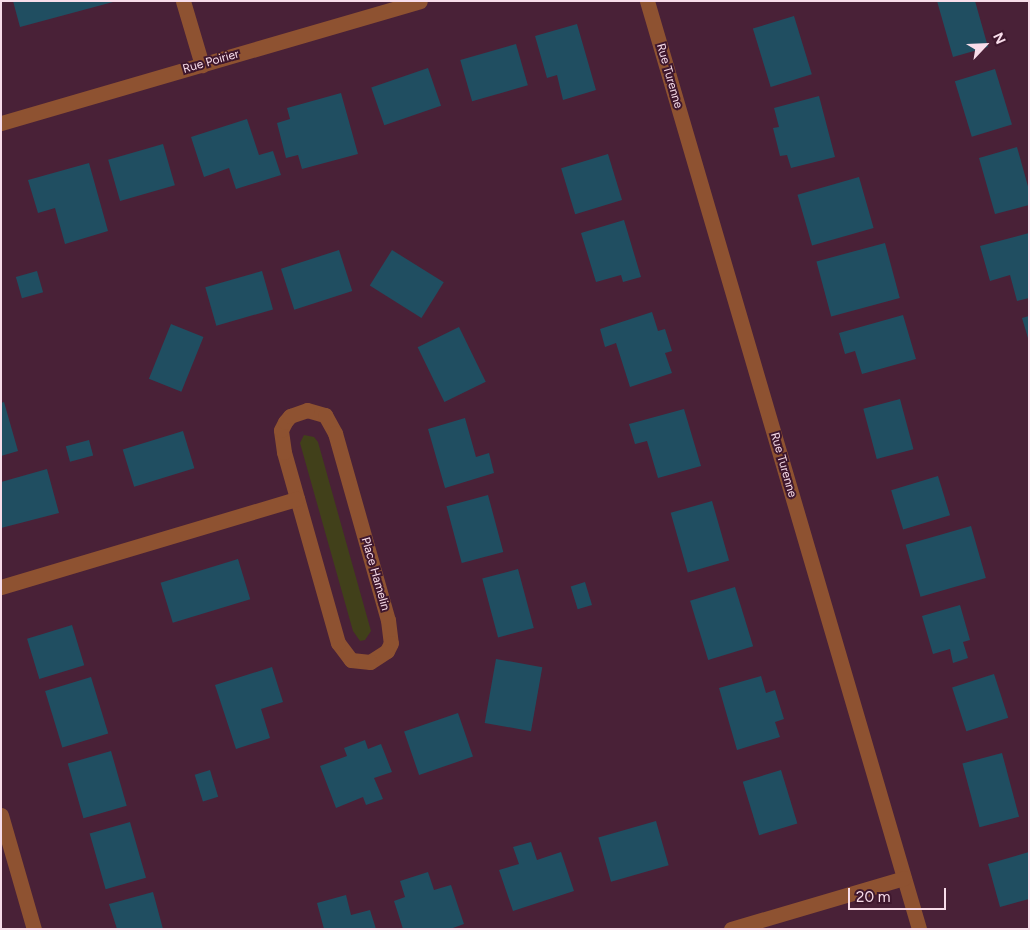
<!DOCTYPE html>
<html>
<head>
<meta charset="utf-8">
<style>
  body { margin:0 }
  #map { position:relative; width:1030px; height:930px; overflow:hidden; background:#492137; font-family:Figtree,sans-serif }
  div>[style] { position:absolute }
  .green>* { inset:0; background:#41401a }
  .building>* { inset:0; background:#204e61; transform-origin:0 0 }
  .minor>* { height:15px; margin:-7.5px; padding:0 7.5px; transform-origin:7.5px; border-radius:7.5px; background:#8e5231 }
  span { translate:-50% -50%; white-space:nowrap; text-align:center; line-height:1.15; -webkit-text-stroke:4px #3e172d; paint-order:stroke }
  .street-label { font-size:12px; color:#f8ddea }
  .frame { position:absolute; inset:0; border:2px solid #f8ddea; pointer-events:none }
  .north { position:absolute; left:960px; top:20px; width:50px; height:50px; -webkit-text-stroke:4px #3e172d; paint-order:stroke; rotate:65deg; font-size:14px; font-weight:700; line-height:20px; text-align:center; color:#f8ddea }
  .north::after { content:''; display:block; margin:auto; width:18px; height:22px; background:#f8ddea; clip-path:polygon(50% 0,100% 100%,50% 72%,0 100%) }
  .scale { position:absolute; left:848px; top:888px; width:98px; height:22px; box-sizing:border-box; border:2px solid #f8ddea; border-top:0; padding-left:6px; font-size:15px; line-height:18px; white-space:nowrap; color:#f8ddea; -webkit-text-stroke:4px #3e172d; paint-order:stroke }
</style>
</head>
<body>
<div id="map">
  <div class="green">
    <i style="clip-path:polygon(304px 435px,314px 437px,318px 442px,371px 631px,365px 640px,360px 641px,353px 631px,300px 443px)"></i>
  </div>
  <div class="building">
    <i style="clip-path:polygon(13px 1px,113px 1px,113px 2px,20px 27px)"></i>
    <i style="clip-path:polygon(937px 1px,975px 1px,988px 47px,953px 57px)"></i>
    <i style="left:794px;top:16px;width:61px;height:43px;rotate:73deg"></i>
    <i style="clip-path:polygon(577px 24px,596px 90px,563px 100px,557px 75px,547px 78px,535px 36px)"></i>
    <i style="left:516px;top:44px;width:43px;height:58px;rotate:74deg"></i>
    <i style="left:428px;top:68px;width:40px;height:60px;rotate:71deg"></i>
    <i style="left:995px;top:69px;width:58px;height:42px;rotate:73deg"></i>
    <i style="clip-path:polygon(341px 93px,358px 154px,302px 169px,298px 155px,286px 158px,277px 123px,290px 119px,287px 108px)"></i>
    <i style="clip-path:polygon(819px 96px,835px 157px,791px 168px,787px 155px,780px 156px,773px 128px,779px 127px,774px 108px)"></i>
    <i style="clip-path:polygon(247px 119px,259px 155px,273px 151px,281px 175px,236px 189px,229px 168px,204px 177px,191px 137px)"></i>
    <i style="left:163px;top:144px;width:43px;height:57px;rotate:74deg"></i>
    <i style="clip-path:polygon(1017px 147px,1029px 190px,1029px 205px,995px 214px,979px 158px)"></i>
    <i style="left:608px;top:154px;width:48px;height:49px;rotate:73deg"></i>
    <i style="clip-path:polygon(89px 163px,108px 231px,65px 244px,55px 208px,38px 213px,28px 180px)"></i>
    <i style="left:859px;top:177px;width:53px;height:64px;rotate:74deg"></i>
    <i style="clip-path:polygon(624px 220px,641px 277px,623px 282px,621px 275px,596px 282px,581px 233px)"></i>
    <i style="clip-path:polygon(1029px 233px,1029px 298px,1017px 301px,1010px 275px,990px 281px,980px 246px)"></i>
    <i style="left:885px;top:243px;width:57px;height:71px;rotate:75deg"></i>
    <i style="left:339px;top:250px;width:43px;height:61px;rotate:72deg"></i>
    <i style="left:392px;top:250px;width:61px;height:42px;rotate:32deg"></i>
    <i style="left:37px;top:271px;width:22px;height:22px;rotate:74deg"></i>
    <i style="left:262px;top:271px;width:40px;height:59px;rotate:74deg"></i>
    <i style="clip-path:polygon(652px 312px,658px 331px,665px 329px,672px 351px,665px 353px,672px 373px,630px 387px,616px 343px,605px 347px,600px 329px)"></i>
    <i style="clip-path:polygon(903px 315px,916px 359px,862px 374px,855px 351px,845px 354px,839px 333px)"></i>
    <i style="clip-path:polygon(1029px 316px,1029px 338px,1028px 338px,1022px 318px)"></i>
    <i style="left:171px;top:324px;width:35px;height:59px;rotate:22deg"></i>
    <i style="left:459px;top:327px;width:61px;height:46px;rotate:64deg"></i>
    <i style="left:900px;top:399px;width:52px;height:38px;rotate:75deg"></i>
    <i style="clip-path:polygon(4px 402px,18px 451px,1px 456px,1px 403px)"></i>
    <i style="clip-path:polygon(684px 409px,701px 466px,658px 478px,647px 441px,635px 444px,629px 424px)"></i>
    <i style="clip-path:polygon(465px 418px,476px 457px,489px 453px,494px 473px,445px 488px,428px 429px)"></i>
    <i style="left:183px;top:431px;width:39px;height:63px;rotate:73deg"></i>
    <i style="left:89px;top:440px;width:16px;height:24px;rotate:75deg"></i>
    <i style="clip-path:polygon(47px 469px,59px 513px,1px 528px,1px 482px)"></i>
    <i style="left:938px;top:476px;width:41px;height:49px;rotate:73deg"></i>
    <i style="left:488px;top:495px;width:59px;height:43px;rotate:75deg"></i>
    <i style="left:712px;top:501px;width:62px;height:43px;rotate:74deg"></i>
    <i style="left:971px;top:526px;width:54px;height:68px;rotate:74deg"></i>
    <i style="left:238px;top:559px;width:42px;height:81px;rotate:73deg"></i>
    <i style="left:518px;top:569px;width:61px;height:37px;rotate:75deg"></i>
    <i style="left:585px;top:582px;width:24px;height:15px;rotate:73deg"></i>
    <i style="left:735px;top:587px;width:62px;height:47px;rotate:73deg"></i>
    <i style="clip-path:polygon(960px 605px,970px 640px,963px 642px,968px 658px,953px 663px,950px 649px,933px 654px,922px 616px)"></i>
    <i style="left:72px;top:625px;width:42px;height:47px;rotate:73deg"></i>
    <i style="left:496px;top:659px;width:47px;height:65px;rotate:10deg"></i>
    <i style="clip-path:polygon(272px 667px,283px 702px,261px 709px,270px 738px,236px 749px,215px 685px)"></i>
    <i style="left:994px;top:674px;width:46px;height:44px;rotate:72deg"></i>
    <i style="clip-path:polygon(761px 676px,766px 693px,775px 690px,784px 719px,775px 722px,780px 737px,737px 750px,719px 688px)"></i>
    <i style="left:91px;top:677px;width:59px;height:48px;rotate:73deg"></i>
    <i style="left:458px;top:713px;width:46px;height:57px;rotate:71deg"></i>
    <i style="clip-path:polygon(365px 740px,368px 749px,381px 744px,392px 772px,374px 778px,383px 799px,366px 805px,363px 797px,336px 808px,320px 766px,347px 756px,344px 748px)"></i>
    <i style="left:111px;top:751px;width:57px;height:45px;rotate:74deg"></i>
    <i style="left:1002px;top:753px;width:66px;height:41px;rotate:75deg"></i>
    <i style="left:210px;top:770px;width:28px;height:16px;rotate:73deg"></i>
    <i style="left:781px;top:770px;width:56px;height:40px;rotate:73deg"></i>
    <i style="left:656px;top:821px;width:46px;height:60px;rotate:74deg"></i>
    <i style="left:130px;top:822px;width:58px;height:42px;rotate:74deg"></i>
    <i style="clip-path:polygon(531px 842px,537px 860px,561px 852px,574px 891px,513px 911px,499px 870px,519px 864px,513px 847px)"></i>
    <i style="clip-path:polygon(1029px 852px,1029px 899px,1000px 907px,988px 864px)"></i>
    <i style="clip-path:polygon(428px 872px,434px 890px,451px 885px,464px 924px,450px 929px,403px 929px,394px 901px,405px 897px,400px 881px)"></i>
    <i style="clip-path:polygon(153px 892px,163px 929px,117px 929px,109px 904px)"></i>
    <i style="clip-path:polygon(346px 895px,351px 915px,370px 910px,376px 929px,324px 929px,317px 903px)"></i>
  </div>
  <div class="minor">
    <i style="left:183px;top:1px;width:67px;rotate:73.5deg"></i>
    <i style="left:647px;top:1px;width:967px;rotate:73.66deg"></i>
    <i style="left:1px;top:123px;width:436px;rotate:-16.2deg"></i>
    <i style="left:307px;top:410px;width:19px;rotate:16deg"></i>
    <i style="left:325px;top:415px;width:21px;rotate:61deg"></i>
    <i style="left:335px;top:433px;width:194px;rotate:74.2deg"></i>
    <i style="left:388px;top:620px;width:23px;rotate:83deg"></i>
    <i style="left:391px;top:643px;width:9px;rotate:117deg"></i>
    <i style="left:387px;top:651px;width:20px;rotate:147deg"></i>
    <i style="left:370px;top:662px;width:19px;rotate:-174deg"></i>
    <i style="left:351px;top:660px;width:21px;rotate:-127deg"></i>
    <i style="left:338px;top:643px;width:198px;rotate:-105.8deg"></i>
    <i style="left:284px;top:452px;width:22px;rotate:-98deg"></i>
    <i style="left:281px;top:430px;width:9px;rotate:-63deg"></i>
    <i style="left:285px;top:422px;width:8px;rotate:-50deg"></i>
    <i style="left:290px;top:416px;width:18px;rotate:-19deg"></i>
    <i style="left:1px;top:587px;width:309px;rotate:-16.6deg"></i>
    <i style="left:1px;top:815px;width:119px;rotate:73.9deg"></i>
    <i style="left:731px;top:929px;width:180px;rotate:-16.4deg"></i>
  </div>
  <div class="street-label">
    <span style="left:211px;top:62px;rotate:-16deg">Rue Poirier</span>
    <span style="left:669px;top:76px;rotate:74deg">Rue Turenne</span>
    <span style="left:783px;top:465px;rotate:74deg">Rue Turenne</span>
    <span style="left:375px;top:574px;rotate:74deg">Place Hamelin</span>
  </div>
  <div class="frame"></div>
  <div class="north">N</div>
  <div class="scale">20 m</div>
</div>
</body>
</html>
